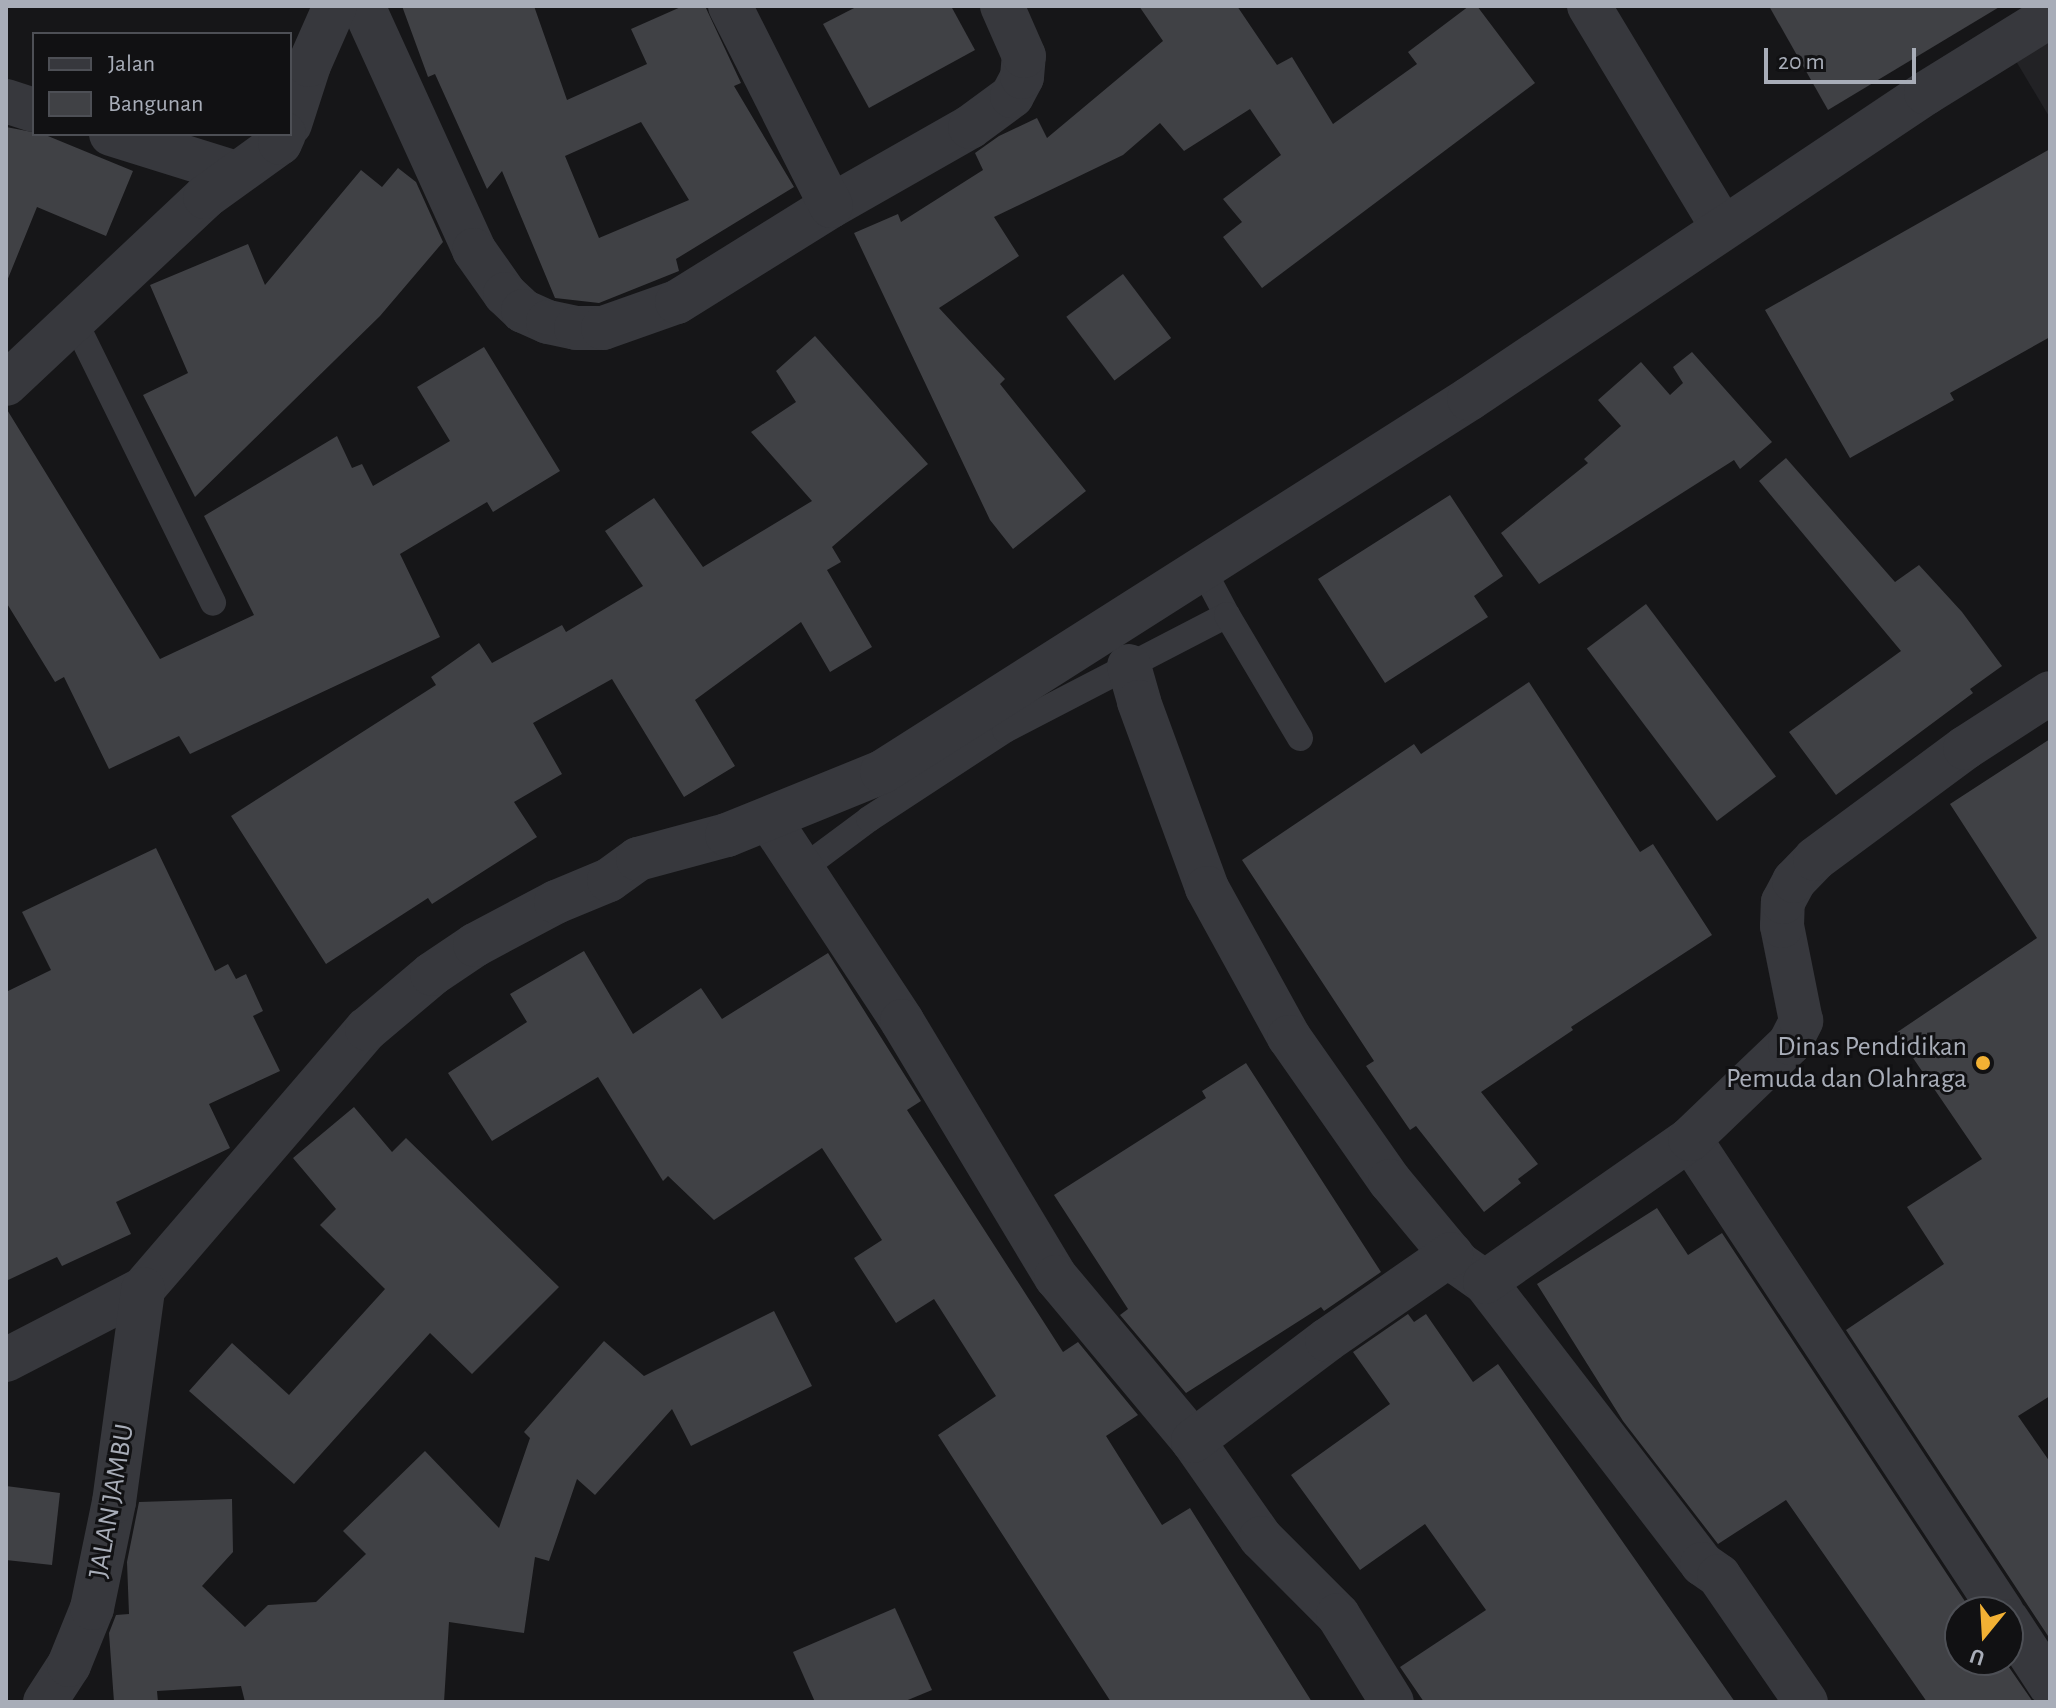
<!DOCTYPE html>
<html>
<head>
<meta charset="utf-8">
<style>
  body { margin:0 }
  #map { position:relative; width:2056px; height:1708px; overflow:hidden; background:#161618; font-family:"Alegreya Sans",sans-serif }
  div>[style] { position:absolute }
  .built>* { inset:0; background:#222225 }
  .building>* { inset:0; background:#404145; transform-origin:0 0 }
  .service>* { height:26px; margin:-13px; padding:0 13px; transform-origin:13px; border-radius:13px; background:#37383d }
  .minor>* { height:44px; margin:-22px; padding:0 22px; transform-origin:22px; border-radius:22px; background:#37383d }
  .dots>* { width:22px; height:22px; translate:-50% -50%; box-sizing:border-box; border:4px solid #111113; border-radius:50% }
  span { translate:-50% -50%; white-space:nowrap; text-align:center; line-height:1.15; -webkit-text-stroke:6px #111113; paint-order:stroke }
  .poi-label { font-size:28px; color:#a8adb8 }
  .right { translate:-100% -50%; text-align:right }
  .street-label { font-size:28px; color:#a8adb8 }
  .frame { position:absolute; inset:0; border:8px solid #a8adb8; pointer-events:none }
  .legend { position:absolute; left:32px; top:32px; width:260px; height:104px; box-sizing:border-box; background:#111113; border:2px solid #4d4f55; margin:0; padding:10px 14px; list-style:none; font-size:24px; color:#a8adb8 }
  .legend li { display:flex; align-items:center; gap:16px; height:40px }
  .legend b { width:40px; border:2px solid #4d4f55 }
  .north { position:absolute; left:1944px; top:1596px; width:80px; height:80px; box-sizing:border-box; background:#111113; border:2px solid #4d4f55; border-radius:50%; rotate:198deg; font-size:22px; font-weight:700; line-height:32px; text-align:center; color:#a8adb8 }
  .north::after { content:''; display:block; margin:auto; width:28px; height:36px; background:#f2b134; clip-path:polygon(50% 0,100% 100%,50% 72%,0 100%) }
  .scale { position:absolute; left:1764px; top:48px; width:152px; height:36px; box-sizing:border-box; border:4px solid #a8adb8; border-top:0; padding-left:10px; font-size:24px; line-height:28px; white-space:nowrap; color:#a8adb8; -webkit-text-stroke:6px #111113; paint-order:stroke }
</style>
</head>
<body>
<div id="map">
  <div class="built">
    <i style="clip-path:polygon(2050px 41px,2050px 118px,2016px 61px)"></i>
  </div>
  <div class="building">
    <i style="clip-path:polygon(evenodd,402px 6px,534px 6px,567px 100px,647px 64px,631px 29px,683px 6px,705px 6px,741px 83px,734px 86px,794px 187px,676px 259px,679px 271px,599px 303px,555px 298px,502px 171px,487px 189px,435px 74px,428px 77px,402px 6px,641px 122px,689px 200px,599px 238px,565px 156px,641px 122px)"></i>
    <i style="clip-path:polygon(858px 6px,951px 6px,975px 50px,869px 108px,823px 24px)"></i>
    <i style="clip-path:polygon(1139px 6px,1237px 6px,1277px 65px,1292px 57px,1333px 124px,1417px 64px,1408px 52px,1469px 6px,1477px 6px,1535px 83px,1262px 288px,1223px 237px,1242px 222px,1223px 199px,1281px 155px,1250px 109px,1184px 151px,1160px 123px,1123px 155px,994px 217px,1019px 256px,939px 308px,1005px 379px,1000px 384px,1086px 491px,1013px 549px,990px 520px,854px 233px,898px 214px,901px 222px,983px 170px,975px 153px,999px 136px,1037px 118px,1047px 138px,1163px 41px)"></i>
    <i style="clip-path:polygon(1769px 6px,2001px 6px,1828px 110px)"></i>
    <i style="clip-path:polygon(6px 127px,43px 134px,133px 171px,106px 236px,37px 207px,7px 281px)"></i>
    <i style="clip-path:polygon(2050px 149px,2050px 337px,1950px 393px,1954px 400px,1850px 458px,1765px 310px)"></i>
    <i style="clip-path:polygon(398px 168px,416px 182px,443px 242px,380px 316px,195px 497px,143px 395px,188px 373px,150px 285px,248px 244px,265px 285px,361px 170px,382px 187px)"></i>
    <i style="left:1123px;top:274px;width:80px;height:71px;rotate:53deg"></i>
    <i style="clip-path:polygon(815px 336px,928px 464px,832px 547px,841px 562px,827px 570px,872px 647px,830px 672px,801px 622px,695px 700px,735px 766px,684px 797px,612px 679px,533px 723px,562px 774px,514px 802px,537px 837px,432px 904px,428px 898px,326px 964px,231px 816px,436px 685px,431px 677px,479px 643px,492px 663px,562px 625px,566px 632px,643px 586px,605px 531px,654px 498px,703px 567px,812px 501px,751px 432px,796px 402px,776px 371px)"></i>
    <i style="clip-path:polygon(484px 347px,560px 471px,493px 512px,487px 502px,400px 554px,440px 637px,190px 754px,179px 736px,109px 769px,64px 677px,55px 682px,6px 602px,6px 408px,160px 659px,254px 615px,204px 516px,337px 436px,352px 468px,362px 464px,373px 486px,450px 441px,417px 387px)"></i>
    <i style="clip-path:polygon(1692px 352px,1772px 442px,1740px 469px,1734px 460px,1539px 584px,1501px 533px,1588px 463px,1584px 459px,1621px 426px,1598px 400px,1641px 362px,1670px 395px,1683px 383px,1673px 367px)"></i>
    <i style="clip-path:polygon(1786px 458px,1895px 582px,1919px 565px,1962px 612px,2002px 666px,1970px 689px,1973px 693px,1836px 795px,1789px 732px,1901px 651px,1759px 481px)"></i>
    <i style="clip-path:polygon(1450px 495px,1503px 576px,1474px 596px,1488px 617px,1385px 683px,1318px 579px)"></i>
    <i style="left:1646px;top:604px;width:216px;height:74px;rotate:53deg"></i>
    <i style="clip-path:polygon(1529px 682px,1640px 852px,1653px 844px,1712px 935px,1571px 1027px,1573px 1030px,1481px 1092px,1538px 1164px,1518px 1179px,1521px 1183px,1484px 1212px,1416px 1126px,1410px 1130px,1366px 1066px,1374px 1061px,1242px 860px,1414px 744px,1421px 754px)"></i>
    <i style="clip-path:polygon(2050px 739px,2050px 1396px,2018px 1416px,2050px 1462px,2050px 1639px,1846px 1330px,1944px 1264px,1907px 1207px,1982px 1159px,1896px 1033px,2037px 938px,1950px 804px)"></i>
    <i style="clip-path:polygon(156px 848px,215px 971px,228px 964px,236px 979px,246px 974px,263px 1011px,253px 1016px,280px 1071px,209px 1104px,230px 1148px,116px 1202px,131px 1234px,62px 1266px,57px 1257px,6px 1281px,6px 992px,51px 970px,22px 912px)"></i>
    <i style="clip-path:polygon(584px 951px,633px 1034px,701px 988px,722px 1019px,828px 953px,921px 1101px,907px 1110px,1063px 1352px,1078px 1342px,1138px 1415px,1106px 1436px,1162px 1525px,1190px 1508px,1312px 1702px,1111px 1702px,938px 1435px,996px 1396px,934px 1299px,896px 1323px,854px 1258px,882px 1240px,822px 1148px,714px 1220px,668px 1176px,663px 1181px,598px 1077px,492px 1141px,448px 1073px,527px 1022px,510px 994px)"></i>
    <i style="clip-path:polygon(1246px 1063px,1381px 1272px,1324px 1311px,1321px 1307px,1186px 1393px,1120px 1315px,1128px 1309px,1054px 1195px,1206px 1098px,1202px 1091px)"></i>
    <i style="clip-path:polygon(354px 1107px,392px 1152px,406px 1138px,559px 1287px,472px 1374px,430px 1333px,294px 1484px,189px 1391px,232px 1343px,289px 1395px,385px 1289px,320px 1225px,336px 1209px,293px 1158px)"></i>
    <i style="clip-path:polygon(1657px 1208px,1688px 1255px,1722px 1233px,1972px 1612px,1960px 1612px,1960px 1660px,2004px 1660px,2033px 1702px,1927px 1702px,1786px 1500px,1718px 1544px,1623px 1421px,1537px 1284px)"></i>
    <i style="clip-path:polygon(774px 1311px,812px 1386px,691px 1446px,672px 1409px,595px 1495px,577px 1479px,549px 1561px,535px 1557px,524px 1633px,449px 1622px,444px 1702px,245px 1702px,241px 1686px,157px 1691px,158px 1702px,114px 1702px,109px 1633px,116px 1615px,129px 1614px,127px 1562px,139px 1502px,232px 1499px,233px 1552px,202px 1586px,245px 1627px,268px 1605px,316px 1602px,366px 1554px,343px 1531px,425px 1451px,499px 1528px,530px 1438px,524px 1432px,604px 1341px,644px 1376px)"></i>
    <i style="clip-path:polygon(1408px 1314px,1414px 1322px,1426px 1314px,1473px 1382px,1498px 1364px,1735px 1702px,1424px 1702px,1400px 1667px,1486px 1610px,1425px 1524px,1360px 1570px,1291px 1475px,1390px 1404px,1353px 1352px)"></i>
    <i style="clip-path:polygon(6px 1486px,60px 1493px,52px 1565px,6px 1560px)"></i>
    <i style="clip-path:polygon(895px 1608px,932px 1690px,903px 1702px,815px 1702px,793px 1652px)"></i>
  </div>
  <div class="service">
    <i style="left:74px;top:320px;width:315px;rotate:63.8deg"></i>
    <i style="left:1202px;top:568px;width:53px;rotate:62deg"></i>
    <i style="left:802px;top:869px;width:84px;rotate:-36.7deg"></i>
    <i style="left:869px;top:819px;width:163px;rotate:-33.2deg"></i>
    <i style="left:1005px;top:730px;width:250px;rotate:-27.4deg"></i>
    <i style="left:1227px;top:615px;width:143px;rotate:59.3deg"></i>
  </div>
  <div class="minor">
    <i style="left:363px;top:6px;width:268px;rotate:65.5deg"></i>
    <i style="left:474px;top:250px;width:54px;rotate:54.8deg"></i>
    <i style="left:505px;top:294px;width:25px;rotate:43deg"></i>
    <i style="left:523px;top:311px;width:27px;rotate:24deg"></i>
    <i style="left:548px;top:322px;width:29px;rotate:12deg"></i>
    <i style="left:576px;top:328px;width:27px"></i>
    <i style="left:603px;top:328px;width:78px;rotate:-19.4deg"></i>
    <i style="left:677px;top:302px;width:181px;rotate:-31.9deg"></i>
    <i style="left:831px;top:206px;width:160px;rotate:-29.6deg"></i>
    <i style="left:970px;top:127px;width:52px;rotate:-36.4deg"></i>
    <i style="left:1012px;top:96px;width:21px;rotate:-62deg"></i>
    <i style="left:1022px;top:77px;width:21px;rotate:-85deg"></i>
    <i style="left:1024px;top:56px;width:55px;rotate:-113.7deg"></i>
    <i style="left:730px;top:6px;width:224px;rotate:63.2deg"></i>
    <i style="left:1589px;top:6px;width:259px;rotate:58.9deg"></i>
    <i style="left:6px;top:101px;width:29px;rotate:18deg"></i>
    <i style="left:290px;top:124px;width:62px;rotate:-72.1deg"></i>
    <i style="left:309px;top:65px;width:64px;rotate:-66.2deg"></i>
    <i style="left:111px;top:134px;width:131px;rotate:17.3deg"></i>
    <i style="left:6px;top:384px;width:273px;rotate:-43.2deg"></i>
    <i style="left:205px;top:197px;width:92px;rotate:-35.8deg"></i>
    <i style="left:280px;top:143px;width:10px;rotate:-66deg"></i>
    <i style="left:1129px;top:666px;width:37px;rotate:74deg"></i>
    <i style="left:1139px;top:702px;width:198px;rotate:69.9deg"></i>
    <i style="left:1207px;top:888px;width:170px;rotate:61.2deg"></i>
    <i style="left:1289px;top:1037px;width:176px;rotate:55deg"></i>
    <i style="left:1390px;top:1181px;width:108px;rotate:50.3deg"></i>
    <i style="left:1459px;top:1264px;width:32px;rotate:35deg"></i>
    <i style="left:1485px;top:1282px;width:356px;rotate:52.4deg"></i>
    <i style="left:1702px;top:1564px;width:21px;rotate:35deg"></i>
    <i style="left:1719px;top:1576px;width:153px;rotate:55.4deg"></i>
    <i style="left:769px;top:819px;width:242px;rotate:56.6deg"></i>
    <i style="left:902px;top:1021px;width:299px;rotate:59deg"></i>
    <i style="left:1056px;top:1277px;width:214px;rotate:50.1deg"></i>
    <i style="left:1193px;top:1441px;width:118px;rotate:55deg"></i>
    <i style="left:1261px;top:1538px;width:109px;rotate:45deg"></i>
    <i style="left:1338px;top:1615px;width:102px;rotate:58.2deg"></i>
    <i style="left:1690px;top:1139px;width:567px;rotate:56.59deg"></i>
    <i style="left:1485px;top:1282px;width:250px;rotate:-34.9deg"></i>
    <i style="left:1690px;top:1139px;width:139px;rotate:-43.8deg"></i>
    <i style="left:1790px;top:1043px;width:25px;rotate:-63deg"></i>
    <i style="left:1801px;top:1021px;width:97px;rotate:-101.3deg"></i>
    <i style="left:1782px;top:926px;width:24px;rotate:-88deg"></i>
    <i style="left:1783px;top:902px;width:24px;rotate:-62deg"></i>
    <i style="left:1794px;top:881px;width:30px;rotate:-46deg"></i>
    <i style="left:1815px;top:859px;width:187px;rotate:-36.5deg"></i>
    <i style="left:1965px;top:748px;width:101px;rotate:-32.9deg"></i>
    <i style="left:6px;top:1360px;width:154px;rotate:-27.4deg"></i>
    <i style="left:143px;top:1289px;width:343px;rotate:-49.3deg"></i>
    <i style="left:367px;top:1029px;width:85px;rotate:-40.2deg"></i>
    <i style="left:432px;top:974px;width:52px;rotate:-34deg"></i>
    <i style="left:475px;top:945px;width:92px;rotate:-28deg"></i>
    <i style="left:556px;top:902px;width:57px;rotate:-22.5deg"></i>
    <i style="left:609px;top:880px;width:36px;rotate:-36deg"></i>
    <i style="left:638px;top:859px;width:92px;rotate:-15.1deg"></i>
    <i style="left:727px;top:835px;width:167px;rotate:-22.1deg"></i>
    <i style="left:882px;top:772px;width:695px;rotate:-32.43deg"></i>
    <i style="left:1469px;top:399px;width:550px;rotate:-33.81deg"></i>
    <i style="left:1926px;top:93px;width:146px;rotate:-31.8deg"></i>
    <i style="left:1193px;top:1441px;width:168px;rotate:-37deg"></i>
    <i style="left:1327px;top:1340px;width:151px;rotate:-34.7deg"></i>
    <i style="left:2008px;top:1621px;width:77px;rotate:56.7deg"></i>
    <i style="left:45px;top:1702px;width:44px;rotate:-57deg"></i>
    <i style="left:69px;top:1665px;width:61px;rotate:-68deg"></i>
    <i style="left:92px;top:1608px;width:108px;rotate:-78.3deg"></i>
    <i style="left:114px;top:1502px;width:215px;rotate:-82.2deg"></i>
  </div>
  <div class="dots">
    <i style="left:1983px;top:1063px;background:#f2b134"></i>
  </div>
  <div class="poi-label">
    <span class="right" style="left:1967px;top:1063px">Dinas Pendidikan<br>Pemuda dan Olahraga</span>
  </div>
  <div class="street-label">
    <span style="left:112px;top:1501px;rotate:-80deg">JALAN JAMBU</span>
  </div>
  <div class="frame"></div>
  <ul class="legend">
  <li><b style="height:10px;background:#37383d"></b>Jalan</li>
  <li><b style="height:22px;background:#404145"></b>Bangunan</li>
  </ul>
  <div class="north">U</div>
  <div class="scale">20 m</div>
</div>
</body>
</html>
